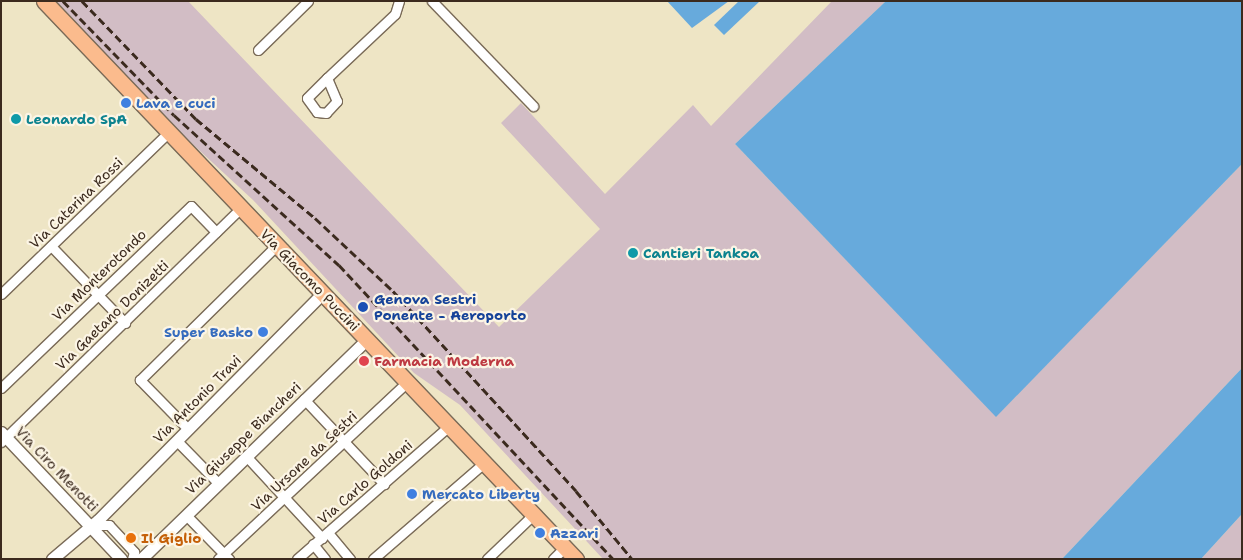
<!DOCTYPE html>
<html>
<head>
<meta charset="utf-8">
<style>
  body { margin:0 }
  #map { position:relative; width:1243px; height:560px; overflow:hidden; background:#eee5c5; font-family:"Shantell Sans",sans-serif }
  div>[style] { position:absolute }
  .industrial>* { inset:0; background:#d2bdc5 }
  .water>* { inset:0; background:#67aadc }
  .roads { filter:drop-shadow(1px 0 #7a6b58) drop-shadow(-1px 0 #7a6b58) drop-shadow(0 1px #7a6b58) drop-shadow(0 -1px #7a6b58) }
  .minor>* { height:9px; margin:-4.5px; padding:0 4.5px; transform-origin:4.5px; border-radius:4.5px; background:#fff }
  .tertiary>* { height:11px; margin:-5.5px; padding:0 5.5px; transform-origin:5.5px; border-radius:5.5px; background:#fff }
  .primary>* { height:15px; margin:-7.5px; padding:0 7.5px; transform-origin:7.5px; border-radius:7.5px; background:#fbbb8d }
  .rail>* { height:3px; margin-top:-1.5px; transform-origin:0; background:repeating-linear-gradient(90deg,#3b2a1e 0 8px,transparent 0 12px) }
  .dots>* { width:14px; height:14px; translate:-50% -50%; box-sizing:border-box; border:2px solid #fcf5e5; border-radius:50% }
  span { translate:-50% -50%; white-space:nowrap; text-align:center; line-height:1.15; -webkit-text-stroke:4.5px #fcf5e5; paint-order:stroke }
  .shop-label { font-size:14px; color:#366cbe; font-weight:700 }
  .left { translate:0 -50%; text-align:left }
  .right { translate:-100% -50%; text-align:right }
  .culture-label { font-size:14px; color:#0d838f; font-weight:700 }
  .street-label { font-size:14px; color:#3b2a1e }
  .transit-label { font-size:14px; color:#164399; font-weight:700 }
  .health-label { font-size:14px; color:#be3a42; font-weight:700 }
  .food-label { font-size:14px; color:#c56008; font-weight:700 }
  .frame { position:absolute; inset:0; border:2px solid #3b2a1e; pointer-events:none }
</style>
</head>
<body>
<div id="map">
  <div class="industrial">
    <i style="clip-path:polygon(56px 1px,188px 1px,499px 327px,600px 229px,501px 123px,521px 103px,605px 194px,693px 105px,711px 126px,832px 1px,886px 1px,735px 144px,996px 416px,1242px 164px,1242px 368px,1062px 559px,603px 559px,460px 405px,414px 373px,253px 200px,173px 126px)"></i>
    <i style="clip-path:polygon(1242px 514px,1242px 559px,1201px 559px)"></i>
  </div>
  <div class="water">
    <i style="clip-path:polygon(667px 1px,729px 1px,692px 28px)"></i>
    <i style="clip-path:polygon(739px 1px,760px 1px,724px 35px,714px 25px)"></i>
    <i style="clip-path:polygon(886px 1px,1242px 1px,1242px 164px,996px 417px,735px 144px)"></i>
    <i style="clip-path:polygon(1242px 368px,1242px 514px,1201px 559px,1062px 559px)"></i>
  </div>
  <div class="roads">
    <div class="minor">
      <i style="left:432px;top:1px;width:146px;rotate:46.1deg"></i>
      <i style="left:258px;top:50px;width:70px;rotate:-44.4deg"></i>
      <i style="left:327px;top:78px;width:25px;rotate:67deg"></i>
      <i style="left:337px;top:101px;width:16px;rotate:133deg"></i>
      <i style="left:326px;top:113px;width:9px;rotate:-174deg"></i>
      <i style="left:317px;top:112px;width:17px;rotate:-126deg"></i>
      <i style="left:307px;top:98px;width:28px;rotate:-45deg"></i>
      <i style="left:327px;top:78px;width:93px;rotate:-43.3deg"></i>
      <i style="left:395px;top:14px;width:14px;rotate:-73deg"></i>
      <i style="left:51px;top:246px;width:107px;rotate:46.1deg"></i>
      <i style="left:1px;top:294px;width:233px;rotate:-44deg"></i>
      <i style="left:1px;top:388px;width:263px;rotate:-43.8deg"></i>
      <i style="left:191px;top:206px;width:36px;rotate:46deg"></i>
      <i style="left:304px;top:399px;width:117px;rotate:46.7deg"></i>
      <i style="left:188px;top:429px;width:69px;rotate:-134.4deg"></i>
      <i style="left:140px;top:380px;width:192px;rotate:-44.6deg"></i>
      <i style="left:177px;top:441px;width:59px;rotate:45.7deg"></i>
      <i style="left:1px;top:442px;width:335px;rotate:-44.3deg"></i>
      <i style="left:246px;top:456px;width:112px;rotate:47.2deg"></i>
      <i style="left:186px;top:515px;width:62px;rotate:45.7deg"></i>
      <i style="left:92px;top:525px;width:17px"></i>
      <i style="left:109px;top:525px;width:37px;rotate:47deg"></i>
      <i style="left:134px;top:552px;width:7px;rotate:106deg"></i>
      <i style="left:329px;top:534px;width:33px;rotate:50deg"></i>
      <i style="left:313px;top:544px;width:19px;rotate:51deg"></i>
      <i style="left:218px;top:559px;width:260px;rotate:-43.1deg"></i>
      <i style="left:297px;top:559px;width:203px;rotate:-41.2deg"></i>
      <i style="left:373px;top:559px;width:148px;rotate:-40.9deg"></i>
      <i style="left:487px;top:559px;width:65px;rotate:-43.8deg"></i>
      <i style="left:553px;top:559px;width:17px;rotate:-45deg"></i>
    </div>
    <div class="tertiary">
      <i style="left:1px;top:432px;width:175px;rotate:46.6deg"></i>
      <i style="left:52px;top:559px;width:60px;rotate:-40.3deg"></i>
      <i style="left:98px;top:520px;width:320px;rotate:-45.3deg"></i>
      <i style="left:141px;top:559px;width:315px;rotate:-44.2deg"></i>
    </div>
    <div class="primary">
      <i style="left:44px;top:1px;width:771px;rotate:46.37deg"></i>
    </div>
  </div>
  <div class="rail">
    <i style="left:63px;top:1px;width:159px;rotate:45.8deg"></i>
    <i style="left:174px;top:115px;width:223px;rotate:42.3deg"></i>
    <i style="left:339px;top:265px;width:402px;rotate:47deg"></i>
    <i style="left:82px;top:1px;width:164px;rotate:46deg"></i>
    <i style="left:196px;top:119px;width:155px;rotate:39.8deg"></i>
    <i style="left:315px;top:218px;width:107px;rotate:43.1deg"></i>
    <i style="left:393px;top:291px;width:271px;rotate:47.5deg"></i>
    <i style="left:576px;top:491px;width:88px;rotate:50.5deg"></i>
  </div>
  <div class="dots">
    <i style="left:126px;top:103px;background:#3f7fe0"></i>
    <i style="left:16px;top:119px;background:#0f9aa8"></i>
    <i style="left:633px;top:253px;background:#0f9aa8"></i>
    <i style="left:363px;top:307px;background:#1a4fb4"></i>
    <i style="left:263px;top:332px;background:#3f7fe0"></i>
    <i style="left:364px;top:361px;background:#e0444e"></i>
    <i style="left:412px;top:494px;background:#3f7fe0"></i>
    <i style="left:540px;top:533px;background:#3f7fe0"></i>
    <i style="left:131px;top:538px;background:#e8710a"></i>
  </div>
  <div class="shop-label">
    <span class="left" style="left:136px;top:103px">Lava e cuci</span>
    <span class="right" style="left:253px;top:332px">Super Basko</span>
    <span class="left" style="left:422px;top:494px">Mercato Liberty</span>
    <span class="left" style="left:550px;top:533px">Azzari</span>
  </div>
  <div class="culture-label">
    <span class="left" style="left:26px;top:119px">Leonardo SpA</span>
    <span class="left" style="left:643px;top:253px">Cantieri Tankoa</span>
  </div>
  <div class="street-label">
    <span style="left:76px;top:203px;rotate:-44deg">Via Caterina Rossi</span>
    <span style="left:99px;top:275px;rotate:-44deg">Via Monterotondo</span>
    <span style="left:310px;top:280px;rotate:46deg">Via Giacomo Puccini</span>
    <span style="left:112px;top:315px;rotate:-44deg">Via Gaetano Donizetti</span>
    <span style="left:197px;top:399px;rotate:-45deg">Via Antonio Travi</span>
    <span style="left:243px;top:438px;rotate:-44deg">Via Giuseppe Biancheri</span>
    <span style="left:304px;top:461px;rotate:-43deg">Via Ursone da Sestri</span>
    <span style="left:57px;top:469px;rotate:46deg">Via Ciro Menotti</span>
    <span style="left:365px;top:482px;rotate:-41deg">Via Carlo Goldoni</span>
  </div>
  <div class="transit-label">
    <span class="left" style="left:374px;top:307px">Genova Sestri<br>Ponente - Aeroporto</span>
  </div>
  <div class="health-label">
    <span class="left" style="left:374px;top:361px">Farmacia Moderna</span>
  </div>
  <div class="food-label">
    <span class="left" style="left:141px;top:538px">Il Giglio</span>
  </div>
  <div class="frame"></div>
</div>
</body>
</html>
